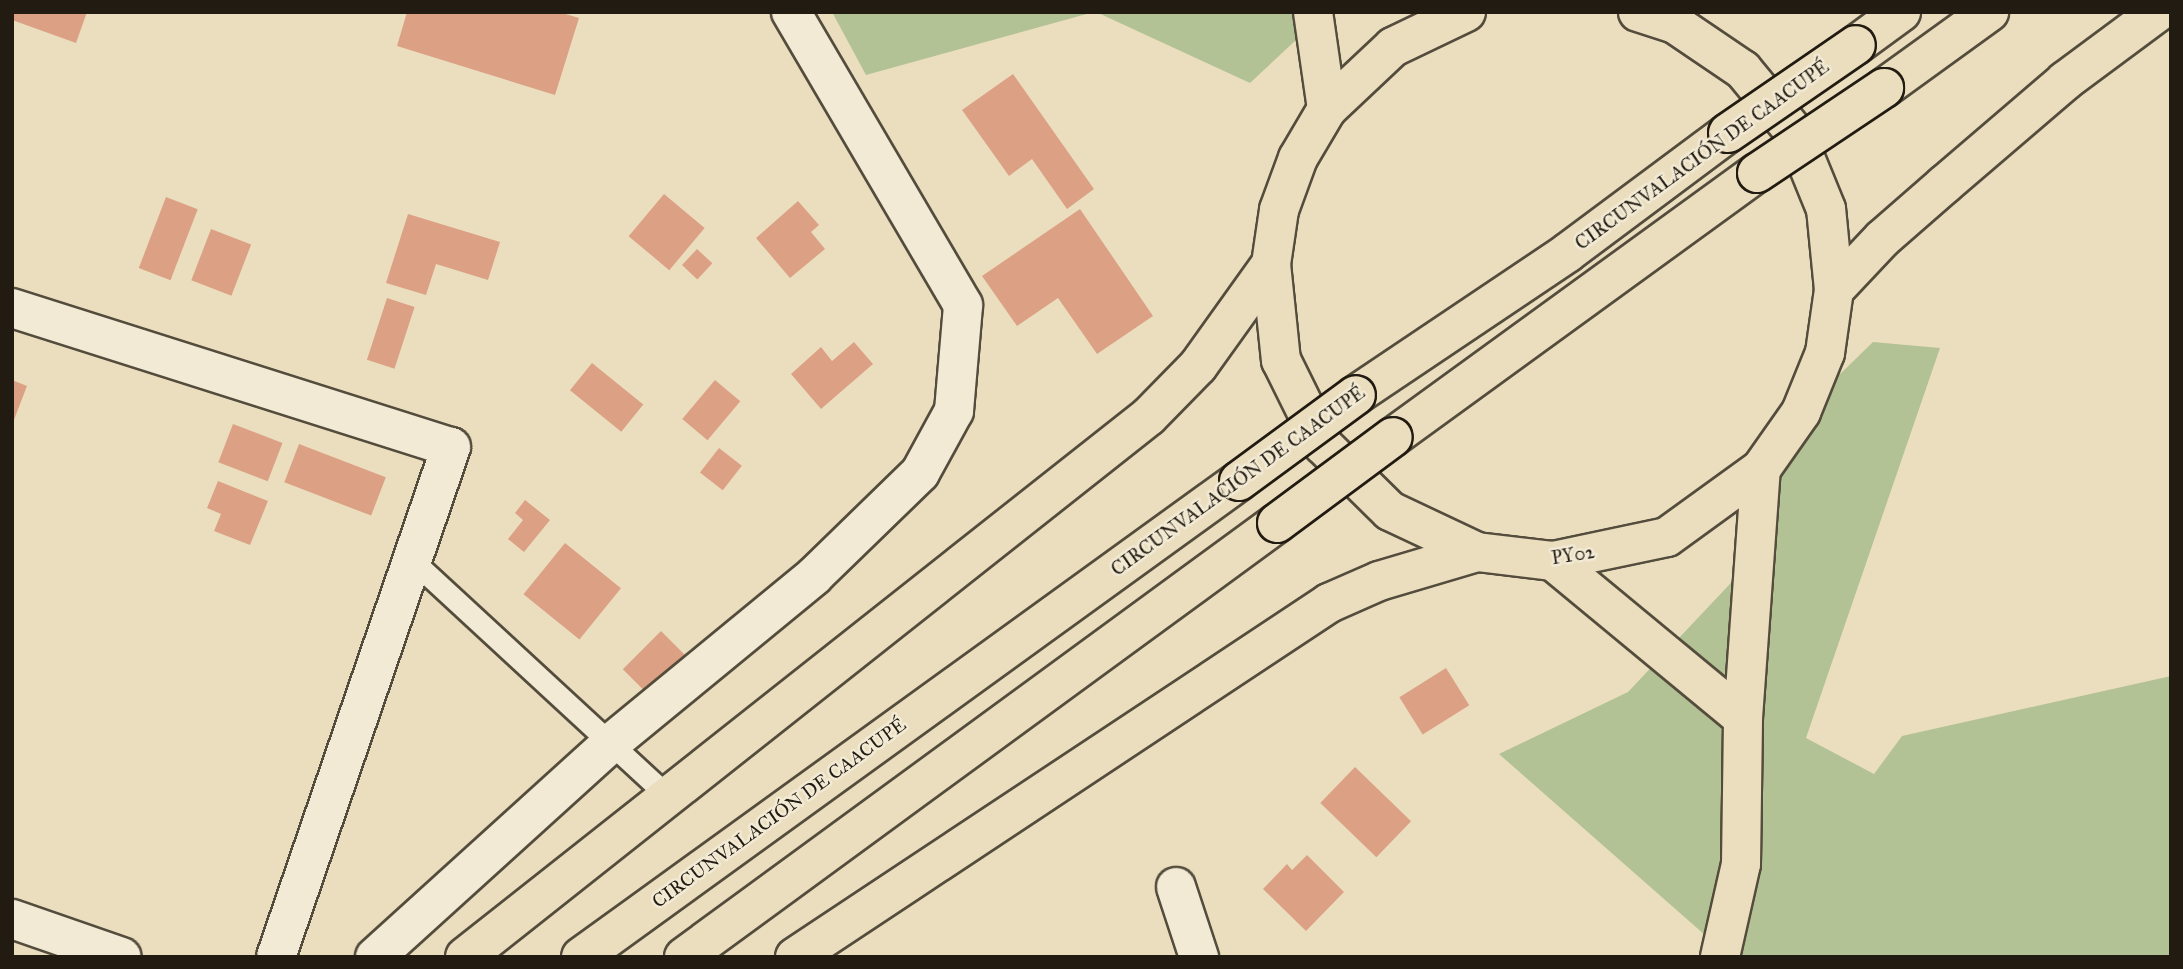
<!DOCTYPE html>
<html>
<head>
<meta charset="utf-8">
<style>
  body { margin:0 }
  #map { position:relative; width:2183px; height:969px; overflow:hidden; background:#ebdebf; font-family:"IM FELL Great Primer",serif }
  div>[style] { position:absolute }
  .green>* { inset:0; background:#b3c295 }
  .building>* { inset:0; background:#dca184; transform-origin:0 0 }
  .roads { filter:drop-shadow(2px 0 #544c3c) drop-shadow(-2px 0 #544c3c) drop-shadow(0 2px #544c3c) drop-shadow(0 -2px #544c3c) }
  .service>* { height:21px; margin:-10.5px; padding:0 10.5px; transform-origin:10.5px; border-radius:10.5px; background:#f2ead5 }
  .minor>* { height:38px; margin:-19px; padding:0 19px; transform-origin:19px; border-radius:19px; background:#f2ead5 }
  .primary>* { height:38px; margin:-19px; padding:0 19px; transform-origin:19px; border-radius:19px; background:#ebdebf }
  .trunk>* { height:38px; margin:-19px; padding:0 19px; transform-origin:19px; border-radius:19px; background:#ebdebf }
  .bridges { filter:drop-shadow(2px 0 #221b11) drop-shadow(-2px 0 #221b11) drop-shadow(0 2px #221b11) drop-shadow(0 -2px #221b11) }
  .trunk-bridge>* { height:38px; margin:-19px; padding:0 19px; transform-origin:19px; border-radius:19px; background:#ebdebf }
  span { translate:-50% -50%; white-space:nowrap; text-align:center; line-height:1.15; -webkit-text-stroke:5px #f2ead5; paint-order:stroke }
  .street-label { font-size:19px; color:#221b11 }
  .frame { position:absolute; inset:0; border:14px solid #221b11; pointer-events:none }
</style>
</head>
<body>
<div id="map">
  <div class="green">
    <i style="clip-path:polygon(832px 12px,1094px 12px,866px 75px)"></i>
    <i style="clip-path:polygon(1096px 12px,1326px 12px,1250px 83px)"></i>
    <i style="clip-path:polygon(1873px 342px,1940px 348px,1806px 738px,1874px 774px,1902px 736px,2171px 676px,2171px 957px,1730px 957px,1499px 754px,1628px 692px,1745px 568px,1801px 412px)"></i>
  </div>
  <div class="building">
    <i style="clip-path:polygon(12px 12px,87px 12px,76px 43px,12px 20px)"></i>
    <i style="clip-path:polygon(407px 12px,559px 12px,579px 18px,555px 95px,397px 46px)"></i>
    <i style="clip-path:polygon(1013px 74px,1094px 189px,1067px 209px,1032px 159px,1009px 176px,962px 110px)"></i>
    <i style="left:664px;top:194px;width:53px;height:55px;rotate:40deg"></i>
    <i style="left:166px;top:197px;width:34px;height:76px;rotate:21deg"></i>
    <i style="clip-path:polygon(798px 201px,819px 225px,811px 232px,825px 249px,790px 278px,756px 238px)"></i>
    <i style="clip-path:polygon(1080px 209px,1153px 316px,1097px 354px,1058px 298px,1017px 326px,982px 276px)"></i>
    <i style="clip-path:polygon(408px 214px,500px 242px,488px 280px,436px 264px,426px 295px,386px 283px)"></i>
    <i style="left:211px;top:229px;width:43px;height:55px;rotate:21deg"></i>
    <i style="left:697px;top:249px;width:21px;height:22px;rotate:43deg"></i>
    <i style="left:387px;top:298px;width:29px;height:65px;rotate:18deg"></i>
    <i style="clip-path:polygon(854px 342px,873px 364px,821px 409px,791px 374px,821px 347px,832px 361px)"></i>
    <i style="left:592px;top:363px;width:66px;height:35px;rotate:39deg"></i>
    <i style="clip-path:polygon(12px 380px,27px 386px,12px 425px)"></i>
    <i style="left:715px;top:380px;width:33px;height:51px;rotate:40deg"></i>
    <i style="left:233px;top:424px;width:53px;height:41px;rotate:21deg"></i>
    <i style="left:299px;top:444px;width:93px;height:41px;rotate:21deg"></i>
    <i style="left:719px;top:448px;width:29px;height:31px;rotate:38deg"></i>
    <i style="clip-path:polygon(218px 481px,268px 501px,250px 545px,214px 531px,221px 514px,207px 508px)"></i>
    <i style="clip-path:polygon(525px 500px,550px 520px,524px 552px,508px 539px,523px 520px,515px 513px)"></i>
    <i style="left:565px;top:543px;width:72px;height:66px;rotate:39deg"></i>
    <i style="left:661px;top:631px;width:47px;height:54px;rotate:45deg"></i>
    <i style="left:1446px;top:668px;width:44px;height:55px;rotate:58deg"></i>
    <i style="left:1355px;top:767px;width:78px;height:50px;rotate:44deg"></i>
    <i style="clip-path:polygon(1307px 855px,1344px 892px,1306px 931px,1263px 889px,1287px 864px,1292px 870px)"></i>
  </div>
  <div class="roads">
    <div class="service">
      <i style="left:412px;top:560px;width:347px;rotate:42.7deg"></i>
    </div>
    <div class="minor">
      <i style="left:12px;top:308px;width:460px;rotate:17.6deg"></i>
      <i style="left:451px;top:447px;width:539px;rotate:108.94deg"></i>
      <i style="left:1176px;top:887px;width:74px;rotate:71.8deg"></i>
      <i style="left:12px;top:919px;width:116px;rotate:19.1deg"></i>
      <i style="left:375px;top:957px;width:319px;rotate:-42.2deg"></i>
      <i style="left:611px;top:743px;width:263px;rotate:-39.4deg"></i>
      <i style="left:814px;top:576px;width:148px;rotate:-44.2deg"></i>
      <i style="left:920px;top:473px;width:71px;rotate:-61.3deg"></i>
      <i style="left:954px;top:411px;width:106px;rotate:-85.1deg"></i>
      <i style="left:963px;top:305px;width:340px;rotate:-120.4deg"></i>
    </div>
    <div class="primary">
      <i style="left:1313px;top:12px;width:98px;rotate:81.8deg"></i>
      <i style="left:1466px;top:12px;width:81px;rotate:154.4deg"></i>
      <i style="left:1393px;top:47px;width:91px;rotate:136.8deg"></i>
      <i style="left:1327px;top:109px;width:57px;rotate:120.6deg"></i>
      <i style="left:1298px;top:158px;width:55px;rotate:110.1deg"></i>
      <i style="left:1279px;top:210px;width:55px;rotate:98.4deg"></i>
      <i style="left:1271px;top:264px;width:97px;rotate:84.1deg"></i>
      <i style="left:1281px;top:360px;width:95px;rotate:63.7deg"></i>
      <i style="left:1323px;top:445px;width:94px;rotate:44.6deg"></i>
      <i style="left:1390px;top:511px;width:96px;rotate:25.2deg"></i>
      <i style="left:1477px;top:552px;width:77px;rotate:6.8deg"></i>
      <i style="left:1553px;top:561px;width:116px;rotate:-11.9deg"></i>
      <i style="left:1667px;top:537px;width:116px;rotate:-35.9deg"></i>
      <i style="left:1761px;top:469px;width:70px;rotate:-54.9deg"></i>
      <i style="left:1801px;top:412px;width:64px;rotate:-67.9deg"></i>
      <i style="left:1825px;top:353px;width:64px;rotate:-81.9deg"></i>
      <i style="left:1834px;top:290px;width:81px;rotate:-95.6deg"></i>
      <i style="left:1826px;top:209px;width:82px;rotate:-112.2deg"></i>
      <i style="left:1795px;top:133px;width:82px;rotate:-129.5deg"></i>
      <i style="left:1743px;top:70px;width:82px;rotate:-145.9deg"></i>
      <i style="left:1675px;top:24px;width:39px;rotate:-162deg"></i>
      <i style="left:1553px;top:561px;width:246px;rotate:39.6deg"></i>
      <i style="left:1720px;top:957px;width:95px;rotate:-77.3deg"></i>
      <i style="left:1741px;top:864px;width:146px;rotate:-89.2deg"></i>
      <i style="left:1743px;top:718px;width:250px;rotate:-85.9deg"></i>
    </div>
    <div class="trunk">
      <i style="left:1856px;top:45px;width:56px;rotate:-36.3deg"></i>
      <i style="left:1884px;top:88px;width:130px;rotate:-35.9deg"></i>
      <i style="left:1834px;top:290px;width:70px;rotate:-46.7deg"></i>
      <i style="left:1882px;top:239px;width:84px;rotate:-41.1deg"></i>
      <i style="left:1945px;top:184px;width:158px;rotate:-40.6deg"></i>
      <i style="left:2065px;top:81px;width:116px;rotate:-36.6deg"></i>
      <i style="left:1356px;top:395px;width:254px;rotate:-33.9deg"></i>
      <i style="left:1567px;top:253px;width:201px;rotate:-36.7deg"></i>
      <i style="left:1393px;top:437px;width:450px;rotate:-36deg"></i>
      <i style="left:465px;top:957px;width:872px;rotate:-38.34deg"></i>
      <i style="left:1149px;top:416px;width:70px;rotate:-45.6deg"></i>
      <i style="left:1198px;top:366px;width:125px;rotate:-54.4deg"></i>
      <i style="left:581px;top:957px;width:812px;rotate:-35.88deg"></i>
      <i style="left:684px;top:957px;width:735px;rotate:-36.2deg"></i>
      <i style="left:795px;top:957px;width:641px;rotate:-33.54deg"></i>
      <i style="left:1329px;top:603px;width:55px;rotate:-23.7deg"></i>
      <i style="left:1379px;top:581px;width:102px;rotate:-16.5deg"></i>
    </div>
  </div>
  <div class="bridges">
    <div class="trunk-bridge">
      <i style="left:1728px;top:133px;width:155px;rotate:-34.5deg"></i>
      <i style="left:1757px;top:173px;width:153px;rotate:-33.8deg"></i>
      <i style="left:1239px;top:481px;width:145px;rotate:-36.3deg"></i>
      <i style="left:1277px;top:523px;width:144px;rotate:-36.6deg"></i>
    </div>
  </div>
  <div class="street-label">
    <span style="left:1702px;top:155px;rotate:-36deg">CIRCUNVALACIÓN DE CAACUPÉ</span>
    <span style="left:1238px;top:481px;rotate:-36deg">CIRCUNVALACIÓN DE CAACUPÉ</span>
    <span style="left:1573px;top:555px;rotate:-9deg">PY02</span>
    <span style="left:779px;top:813px;rotate:-36deg">CIRCUNVALACIÓN DE CAACUPÉ</span>
  </div>
  <div class="frame"></div>
</div>
</body>
</html>
